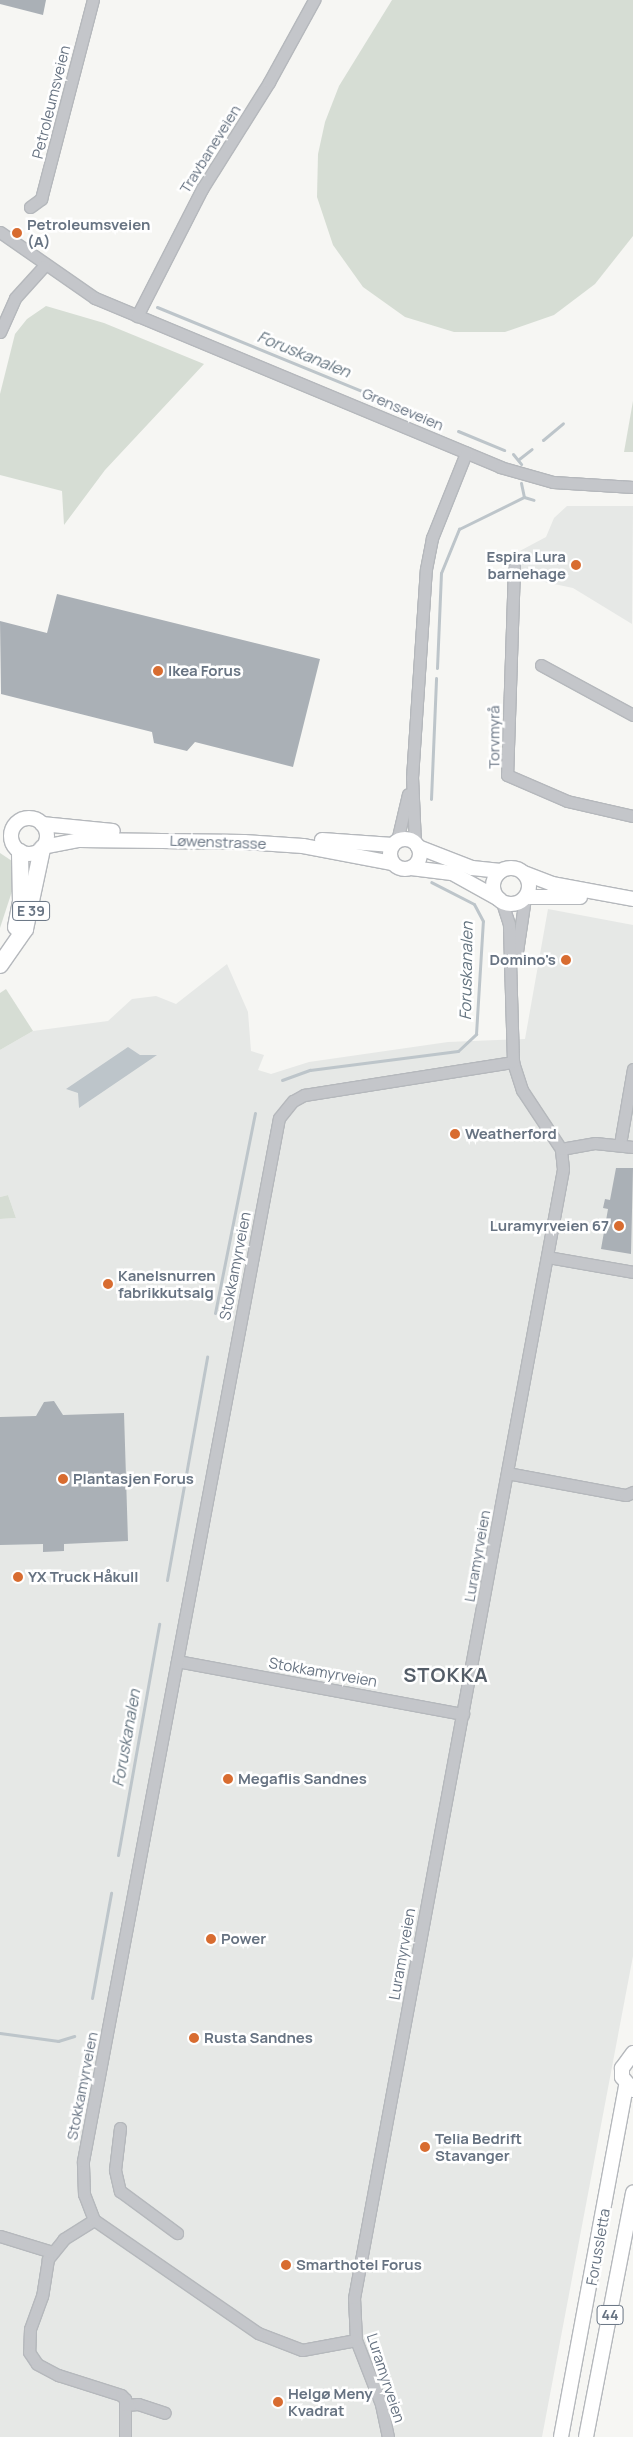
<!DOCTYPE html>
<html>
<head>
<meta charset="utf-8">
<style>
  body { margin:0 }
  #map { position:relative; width:633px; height:2437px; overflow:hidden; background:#f6f6f3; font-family:Manrope,sans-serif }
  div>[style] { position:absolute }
  .built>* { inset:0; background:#e6e8e6 }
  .green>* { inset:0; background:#d6ddd4 }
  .water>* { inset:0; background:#bdc5ca }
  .stream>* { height:3px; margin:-1.5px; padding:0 1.5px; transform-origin:1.5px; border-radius:1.5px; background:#bdc5ca }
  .building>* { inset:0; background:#aab0b6 }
  .roads { filter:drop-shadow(1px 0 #b5b8bc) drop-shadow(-1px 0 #b5b8bc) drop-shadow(0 1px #b5b8bc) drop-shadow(0 -1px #b5b8bc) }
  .minor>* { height:11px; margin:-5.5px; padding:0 5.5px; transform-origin:5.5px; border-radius:5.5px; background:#c4c6ca }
  .major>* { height:14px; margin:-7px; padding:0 7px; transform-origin:7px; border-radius:7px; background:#fff }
  .major>.ring { margin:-7px; padding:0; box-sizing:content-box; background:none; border:14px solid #fff; border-radius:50% }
  .highway>* { height:16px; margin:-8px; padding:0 8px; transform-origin:8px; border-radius:8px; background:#fff }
  .dots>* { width:14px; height:14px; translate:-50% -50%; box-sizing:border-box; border:2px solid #fff; border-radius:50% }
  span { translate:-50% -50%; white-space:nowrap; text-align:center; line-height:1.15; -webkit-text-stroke:5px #fff; paint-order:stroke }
  .shield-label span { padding:1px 4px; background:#fff; border:1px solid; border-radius:4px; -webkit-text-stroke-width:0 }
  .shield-label { font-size:14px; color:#677382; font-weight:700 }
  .street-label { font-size:15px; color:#677382 }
  .poi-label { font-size:15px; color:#677382; font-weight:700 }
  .left { translate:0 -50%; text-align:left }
  .right { translate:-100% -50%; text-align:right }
  .water-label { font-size:16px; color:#63737f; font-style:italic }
  .district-label { font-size:20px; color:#545d68; font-weight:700; letter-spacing:1px }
</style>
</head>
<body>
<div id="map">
  <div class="built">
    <i style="clip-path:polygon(567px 506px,633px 506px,632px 624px,573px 588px,521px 577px,516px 553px,546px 537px,554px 518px)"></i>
    <i style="clip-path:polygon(548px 909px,633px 925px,633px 1956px,542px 2437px,0 2437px,0 1219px,16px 1218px,8px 1195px,0 1197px,0 1050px,33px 1031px,108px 1021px,132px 999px,156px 996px,176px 1004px,227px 964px,248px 1012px,251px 1051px,264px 1055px,258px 1070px,271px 1074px,309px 1062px,448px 1042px,525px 1039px)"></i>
  </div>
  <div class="green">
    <i style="clip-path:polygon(392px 0,633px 0,633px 236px,595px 284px,554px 315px,505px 332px,454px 332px,405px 317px,363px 287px,333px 245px,317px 197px,318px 154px,325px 122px,339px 86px)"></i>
    <i style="clip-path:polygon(46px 306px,104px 323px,204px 364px,105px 470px,64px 525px,62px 491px,0 475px,0 394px,15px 334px,27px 319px)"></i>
    <i style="clip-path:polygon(633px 401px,633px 452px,624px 452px)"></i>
    <i style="clip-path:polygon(0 853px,15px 863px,16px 879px,0 928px)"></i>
    <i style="clip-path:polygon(6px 989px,33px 1031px,0 1050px,0 993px)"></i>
    <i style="clip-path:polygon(8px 1195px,16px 1218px,0 1219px,0 1197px)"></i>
  </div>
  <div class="water">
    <i style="clip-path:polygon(128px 1047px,140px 1055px,157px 1055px,79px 1108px,78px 1093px,66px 1089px)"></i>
  </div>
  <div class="stream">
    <i style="left:157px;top:307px;width:308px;rotate:22.3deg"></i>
    <i style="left:458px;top:431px;width:50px;rotate:22.4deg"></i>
    <i style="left:543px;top:440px;width:26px;rotate:-40deg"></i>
    <i style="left:513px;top:454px;width:13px;rotate:51deg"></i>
    <i style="left:519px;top:459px;width:16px;rotate:-38deg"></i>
    <i style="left:521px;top:483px;width:14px;rotate:78deg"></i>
    <i style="left:524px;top:497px;width:10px;rotate:17deg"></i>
    <i style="left:437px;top:668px;width:95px;rotate:-87.6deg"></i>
    <i style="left:441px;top:573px;width:48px;rotate:-67.8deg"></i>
    <i style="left:459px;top:529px;width:72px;rotate:-26.2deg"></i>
    <i style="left:431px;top:799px;width:121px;rotate:-87.6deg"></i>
    <i style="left:282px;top:1080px;width:30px;rotate:-20deg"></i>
    <i style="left:310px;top:1070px;width:149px;rotate:-7.3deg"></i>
    <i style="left:458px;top:1051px;width:25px;rotate:-43deg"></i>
    <i style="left:476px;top:1034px;width:113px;rotate:-86.5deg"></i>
    <i style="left:483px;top:921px;width:19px;rotate:-118deg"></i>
    <i style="left:474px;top:904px;width:48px;rotate:-152.9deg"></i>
    <i style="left:215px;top:1313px;width:204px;rotate:-78.7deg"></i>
    <i style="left:167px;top:1580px;width:227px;rotate:-79.8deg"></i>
    <i style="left:118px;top:1855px;width:235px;rotate:-79.9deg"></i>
    <i style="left:92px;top:1998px;width:107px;rotate:-79.7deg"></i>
    <i style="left:0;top:2033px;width:59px;rotate:7.9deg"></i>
    <i style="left:58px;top:2041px;width:17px;rotate:-17deg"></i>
  </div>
  <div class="building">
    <i style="clip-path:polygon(0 0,46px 0,43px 15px,0 4px)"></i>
    <i style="clip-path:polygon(57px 594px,320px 659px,293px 767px,195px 742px,187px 751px,154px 743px,152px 732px,1px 694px,0 621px,47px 633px)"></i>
    <i style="clip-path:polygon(616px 1168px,633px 1168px,631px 1254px,601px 1249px,608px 1209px,603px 1208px,605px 1199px,610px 1200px)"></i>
    <i style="clip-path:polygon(54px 1401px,63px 1415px,124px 1413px,128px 1541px,64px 1544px,64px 1551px,43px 1552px,43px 1544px,0 1545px,0 1417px,36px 1416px,44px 1402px)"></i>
  </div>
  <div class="roads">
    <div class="minor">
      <i style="left:30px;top:207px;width:14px;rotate:-36deg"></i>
      <i style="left:41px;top:199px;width:206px;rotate:-75.4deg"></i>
      <i style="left:0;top:232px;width:116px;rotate:34.8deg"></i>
      <i style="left:95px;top:298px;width:439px;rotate:22.6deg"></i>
      <i style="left:500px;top:467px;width:55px;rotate:15.8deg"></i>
      <i style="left:553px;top:482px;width:80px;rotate:3.6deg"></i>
      <i style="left:137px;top:316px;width:143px;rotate:-62.9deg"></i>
      <i style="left:202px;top:189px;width:126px;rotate:-57.9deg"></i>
      <i style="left:269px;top:82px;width:94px;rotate:-61.2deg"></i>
      <i style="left:0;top:332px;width:37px;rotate:-66deg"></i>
      <i style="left:15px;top:298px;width:43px;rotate:-47.8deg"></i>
      <i style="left:514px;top:567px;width:208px;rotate:91.9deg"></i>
      <i style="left:507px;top:775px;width:65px;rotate:23.4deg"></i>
      <i style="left:567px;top:801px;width:68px;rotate:12.8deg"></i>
      <i style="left:541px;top:665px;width:105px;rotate:28.5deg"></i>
      <i style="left:397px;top:841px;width:48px;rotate:-76.8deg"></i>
      <i style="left:415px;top:843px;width:65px;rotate:-92.6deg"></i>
      <i style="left:412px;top:778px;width:209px;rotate:-86.2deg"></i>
      <i style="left:426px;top:569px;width:32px;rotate:-79deg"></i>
      <i style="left:432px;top:538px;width:92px;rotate:-68.2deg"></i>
      <i style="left:516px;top:958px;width:61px;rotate:-81.5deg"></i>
      <i style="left:620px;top:1144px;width:76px;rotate:-80.2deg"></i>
      <i style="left:561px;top:1149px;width:35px;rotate:-10deg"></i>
      <i style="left:595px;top:1143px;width:38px;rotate:6deg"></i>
      <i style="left:548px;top:1257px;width:86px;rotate:10deg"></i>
      <i style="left:507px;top:1473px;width:121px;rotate:10.5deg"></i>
      <i style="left:626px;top:1495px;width:8px;rotate:-23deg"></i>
      <i style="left:177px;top:1661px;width:291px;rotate:10.5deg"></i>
      <i style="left:120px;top:2128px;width:42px;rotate:96.8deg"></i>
      <i style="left:115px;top:2170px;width:22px;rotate:77deg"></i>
      <i style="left:120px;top:2191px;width:71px;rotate:36.4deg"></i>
      <i style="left:94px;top:2220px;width:36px;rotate:148deg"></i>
      <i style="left:64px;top:2239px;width:26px;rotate:129deg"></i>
      <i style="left:48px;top:2259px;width:37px;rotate:99deg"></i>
      <i style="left:42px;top:2296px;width:35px;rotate:110deg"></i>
      <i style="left:30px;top:2329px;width:23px;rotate:92deg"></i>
      <i style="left:29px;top:2352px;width:14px;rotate:56deg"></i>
      <i style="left:37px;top:2364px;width:24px;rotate:28deg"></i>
      <i style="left:58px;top:2375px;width:66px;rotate:17.6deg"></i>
      <i style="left:121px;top:2395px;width:6px;rotate:45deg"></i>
      <i style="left:125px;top:2399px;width:38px;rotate:90deg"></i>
      <i style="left:0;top:2236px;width:54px;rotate:17.1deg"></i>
      <i style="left:356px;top:2340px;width:55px;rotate:169.5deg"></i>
      <i style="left:302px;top:2350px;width:47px;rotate:-158.9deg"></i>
      <i style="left:258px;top:2333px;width:199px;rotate:-145.4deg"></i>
      <i style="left:94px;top:2220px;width:28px;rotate:-111deg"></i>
      <i style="left:84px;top:2194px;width:33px;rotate:-92deg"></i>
      <i style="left:83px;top:2161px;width:1061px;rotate:-79.36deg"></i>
      <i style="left:279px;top:1118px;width:22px;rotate:-51deg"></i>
      <i style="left:293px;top:1101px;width:13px;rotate:-29deg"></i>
      <i style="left:304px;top:1095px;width:212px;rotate:-9deg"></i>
      <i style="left:125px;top:2405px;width:13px;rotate:-4deg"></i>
      <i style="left:138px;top:2404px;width:28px;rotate:18deg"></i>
      <i style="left:388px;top:2437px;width:34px;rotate:-102deg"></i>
      <i style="left:381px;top:2404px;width:69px;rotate:-111.3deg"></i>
      <i style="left:356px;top:2340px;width:42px;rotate:-92.7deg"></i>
      <i style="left:354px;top:2298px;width:1148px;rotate:-79.51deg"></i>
      <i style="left:563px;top:1169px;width:20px;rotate:-96deg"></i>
      <i style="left:561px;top:1149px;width:71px;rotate:-123.5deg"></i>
      <i style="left:522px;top:1090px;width:29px;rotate:-108deg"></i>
      <i style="left:513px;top:1062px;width:138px;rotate:-91.7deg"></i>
      <i style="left:509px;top:924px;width:23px;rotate:-108deg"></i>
    </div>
    <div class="major">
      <i class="ring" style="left:11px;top:818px;width:22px;height:22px"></i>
      <i style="left:42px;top:824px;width:71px;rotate:5.6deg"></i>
      <i class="ring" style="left:390px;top:839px;width:16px;height:16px"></i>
      <i style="left:322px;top:840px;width:71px;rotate:4deg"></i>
      <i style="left:43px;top:847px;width:38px;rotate:-11deg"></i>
      <i style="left:80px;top:840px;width:164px;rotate:0.7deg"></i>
      <i style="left:244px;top:842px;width:59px;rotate:3.9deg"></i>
      <i style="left:303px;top:846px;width:91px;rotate:10.8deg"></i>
      <i style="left:418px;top:847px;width:58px;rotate:21.3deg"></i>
      <i style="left:472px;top:868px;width:29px;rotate:6deg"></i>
      <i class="ring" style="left:493px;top:868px;width:22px;height:22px"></i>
      <i style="left:411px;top:868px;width:41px;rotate:7deg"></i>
      <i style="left:452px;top:873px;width:54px;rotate:29deg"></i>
      <i style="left:524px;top:873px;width:30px;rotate:21deg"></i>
      <i style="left:552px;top:884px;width:82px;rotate:10.5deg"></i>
      <i style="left:526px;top:897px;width:54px"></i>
      <i style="left:633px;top:2053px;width:19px;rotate:126deg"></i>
      <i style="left:622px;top:2068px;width:9px;rotate:90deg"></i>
      <i style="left:622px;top:2077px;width:17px;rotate:50deg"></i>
      <i style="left:561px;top:2437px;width:358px;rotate:-79.5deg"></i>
      <i style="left:586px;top:2437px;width:249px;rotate:-79.1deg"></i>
    </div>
    <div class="highway">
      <i style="left:16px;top:927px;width:26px;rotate:-79deg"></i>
      <i style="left:21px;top:901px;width:49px;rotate:-91.2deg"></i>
      <i style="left:0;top:965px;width:44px;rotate:-55.2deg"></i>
      <i style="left:25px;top:929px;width:82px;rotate:-78deg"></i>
    </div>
  </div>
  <div class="dots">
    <i style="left:17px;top:233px;background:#d86c30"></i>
    <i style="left:576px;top:565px;background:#d86c30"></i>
    <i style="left:158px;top:671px;background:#d86c30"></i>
    <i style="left:566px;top:960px;background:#d86c30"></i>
    <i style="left:455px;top:1134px;background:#d86c30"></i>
    <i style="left:619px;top:1226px;background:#d86c30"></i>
    <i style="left:108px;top:1284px;background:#d86c30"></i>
    <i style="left:63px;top:1479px;background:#d86c30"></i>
    <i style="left:18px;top:1577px;background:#d86c30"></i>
    <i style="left:228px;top:1779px;background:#d86c30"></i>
    <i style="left:211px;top:1939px;background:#d86c30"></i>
    <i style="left:194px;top:2038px;background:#d86c30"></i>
    <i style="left:425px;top:2147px;background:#d86c30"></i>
    <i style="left:286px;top:2265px;background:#d86c30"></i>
    <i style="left:278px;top:2402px;background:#d86c30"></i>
  </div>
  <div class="shield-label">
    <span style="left:31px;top:911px">E 39</span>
    <span style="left:610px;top:2315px">44</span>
  </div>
  <div class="street-label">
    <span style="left:51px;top:102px;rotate:-76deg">Petroleumsveien</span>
    <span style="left:210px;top:149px;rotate:-58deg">Travbaneveien</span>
    <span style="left:403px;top:409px;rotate:23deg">Grenseveien</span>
    <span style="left:494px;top:737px;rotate:-90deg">Torvmyrå</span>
    <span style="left:218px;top:842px;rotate:2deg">Løwenstrasse</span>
    <span style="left:235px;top:1266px;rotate:-79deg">Stokkamyrveien</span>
    <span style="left:477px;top:1556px;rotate:-80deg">Luramyrveien</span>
    <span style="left:323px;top:1672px;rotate:10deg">Stokkamyrveien</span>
    <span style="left:402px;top:1954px;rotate:-80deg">Luramyrveien</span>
    <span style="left:82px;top:2086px;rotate:-79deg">Stokkamyrveien</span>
    <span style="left:598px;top:2247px;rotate:-80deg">Forussletta</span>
    <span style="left:386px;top:2378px;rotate:72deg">Luramyrveien</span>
  </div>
  <div class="poi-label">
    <span class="left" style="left:27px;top:233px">Petroleumsveien<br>(A)</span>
    <span class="right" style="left:566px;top:565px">Espira Lura<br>barnehage</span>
    <span class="left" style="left:168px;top:671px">Ikea Forus</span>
    <span class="right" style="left:556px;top:960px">Domino's</span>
    <span class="left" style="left:465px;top:1134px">Weatherford</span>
    <span class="right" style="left:609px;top:1226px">Luramyrveien 67</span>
    <span class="left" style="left:118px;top:1284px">Kanelsnurren<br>fabrikkutsalg</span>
    <span class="left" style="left:73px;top:1479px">Plantasjen Forus</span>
    <span class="left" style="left:28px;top:1577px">YX Truck Håkull</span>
    <span class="left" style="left:238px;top:1779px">Megaflis Sandnes</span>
    <span class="left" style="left:221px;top:1939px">Power</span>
    <span class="left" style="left:204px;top:2038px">Rusta Sandnes</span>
    <span class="left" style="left:435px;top:2147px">Telia Bedrift<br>Stavanger</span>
    <span class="left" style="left:296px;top:2265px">Smarthotel Forus</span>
    <span class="left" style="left:288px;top:2402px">Helgø Meny<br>Kvadrat</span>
  </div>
  <div class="water-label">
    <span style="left:304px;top:354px;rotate:22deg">Foruskanalen</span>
    <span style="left:466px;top:971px;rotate:-89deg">Foruskanalen</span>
    <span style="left:126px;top:1738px;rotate:-80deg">Foruskanalen</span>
  </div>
  <div class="district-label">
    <span style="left:446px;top:1674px">STOKKA</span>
  </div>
</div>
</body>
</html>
